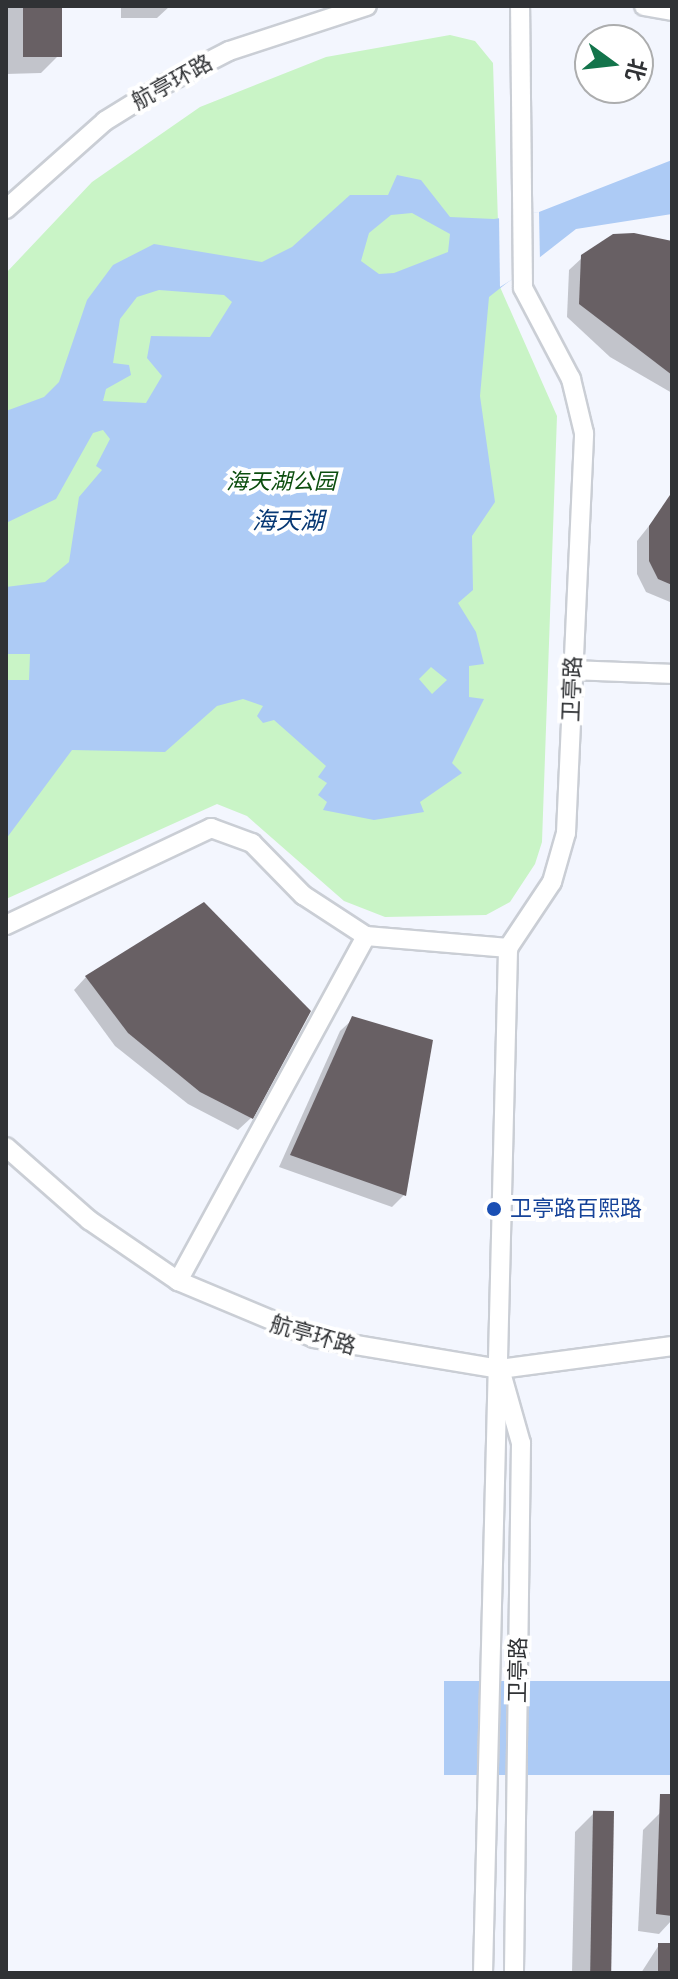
<!DOCTYPE html>
<html>
<head>
<meta charset="utf-8">
<style>
  body { margin:0 }
  #map { position:relative; width:678px; height:1979px; overflow:hidden; background:#f3f6fe; font-family:"Times New Roman","Noto Sans SC",serif }
  div>[style] { position:absolute }
  .green>* { inset:0; background:#c9f4c6 }
  .water>* { inset:0; background:#adcbf5; transform-origin:0 0 }
  .pier>* { inset:0; background:#f3f6fe }
  .shadow>* { inset:0; background:#0003 }
  .building>* { inset:0; background:#686064; transform-origin:0 0 }
  .roads { filter:drop-shadow(2px 0 #caced5) drop-shadow(-2px 0 #caced5) drop-shadow(0 2px #caced5) drop-shadow(0 -2px #caced5) }
  .minor>* { height:18px; margin:-9px; padding:0 9px; transform-origin:9px; border-radius:9px; background:#fff }
  .dots>* { width:22px; height:22px; translate:-50% -50%; box-sizing:border-box; border:4px solid #fff; border-radius:50% }
  span { translate:-50% -50%; white-space:nowrap; text-align:center; line-height:1.15; -webkit-text-stroke:8px #fff; paint-order:stroke }
  .street-label { font-size:22px; color:#303235 }
  .park-label { font-size:22px; color:#0c4e0e; font-style:italic }
  .transit-label { font-size:22px; color:#164399 }
  .left { translate:0 -50%; text-align:left }
  .water-label { font-size:24px; color:#073874; font-style:italic }
  .frame { position:absolute; inset:0; border:8px solid #303235; pointer-events:none }
  .north { position:absolute; left:574px; top:24px; width:80px; height:80px; box-sizing:border-box; background:#fff; border:2px solid #acadae; border-radius:50%; rotate:105deg; font-size:22px; font-weight:700; line-height:32px; text-align:center; color:#303235 }
  .north::after { content:''; display:block; margin:auto; width:28px; height:36px; background:#13744b; clip-path:polygon(50% 0,100% 100%,50% 72%,0 100%) }
</style>
</head>
<body>
<div id="map">
  <div class="green">
    <i style="clip-path:polygon(450px 35px,475px 41px,493px 63px,500px 287px,557px 416px,542px 842px,535px 864px,510px 902px,486px 915px,385px 917px,344px 901px,247px 816px,217px 804px,6px 899px,6px 273px,92px 182px,200px 107px,326px 57px)"></i>
  </div>
  <div class="water">
    <i style="clip-path:polygon(evenodd,672px 160px,672px 214px,576px 229px,489px 297px,480px 396px,495px 502px,472px 536px,473px 590px,458px 603px,476px 632px,484px 664px,469px 666px,469px 697px,484px 699px,452px 763px,462px 773px,420px 802px,424px 812px,374px 820px,323px 810px,327px 802px,318px 795px,327px 783px,318px 777px,326px 766px,274px 720px,263px 723px,257px 716px,263px 706px,243px 699px,217px 706px,165px 752px,72px 750px,6px 839px,6px 680px,29px 680px,30px 654px,6px 654px,6px 587px,45px 582px,69px 562px,79px 497px,102px 470px,96px 466px,110px 439px,103px 430px,93px 433px,56px 499px,6px 523px,6px 411px,44px 397px,59px 382px,87px 300px,113px 265px,154px 244px,262px 262px,292px 247px,350px 195px,388px 195px,397px 175px,421px 180px,450px 217px,494px 219px,539px 212px,672px 160px,412px 213px,450px 234px,448px 252px,394px 273px,379px 274px,361px 261px,369px 233px,391px 215px,412px 213px,672px 160px,159px 290px,224px 295px,232px 302px,210px 337px,151px 336px,147px 358px,162px 376px,146px 403px,103px 401px,106px 389px,131px 375px,129px 365px,113px 363px,120px 319px,137px 297px,159px 290px,672px 160px,431px 667px,447px 680px,432px 694px,419px 679px,431px 667px)"></i>
    <i style="left:672px;top:1681px;width:94px;height:228px;rotate:90deg"></i>
  </div>
  <div class="pier">
    <i style="clip-path:polygon(539px 212px,540px 262px,500px 287px,499px 216px)"></i>
  </div>
  <div class="shadow">
    <i style="clip-path:polygon(6px 6px,60px 6px,59px 55px,41px 73px,6px 74px)"></i>
    <i style="clip-path:polygon(121px 6px,170px 6px,157px 18px,121px 18px)"></i>
    <i style="clip-path:polygon(672px 246px,672px 393px,610px 357px,567px 317px,569px 270px,583px 257px)"></i>
    <i style="clip-path:polygon(672px 497px,672px 602px,670px 602px,646px 592px,637px 574px,637px 541px)"></i>
    <i style="clip-path:polygon(86px 977px,251px 1118px,238px 1130px,188px 1104px,115px 1046px,74px 990px)"></i>
    <i style="clip-path:polygon(353px 1019px,404px 1195px,392px 1207px,279px 1167px,340px 1031px)"></i>
    <i style="clip-path:polygon(661px 1812px,672px 1812px,672px 1920px,659px 1934px,638px 1931px,643px 1830px)"></i>
    <i style="clip-path:polygon(593px 1814px,609px 1973px,572px 1973px,575px 1832px)"></i>
    <i style="clip-path:polygon(659px 1945px,672px 1945px,672px 1973px,641px 1973px)"></i>
  </div>
  <div class="building">
    <i style="left:23px;top:6px;width:39px;height:51px"></i>
    <i style="clip-path:polygon(634px 233px,672px 241px,672px 375px,579px 304px,581px 255px,613px 234px)"></i>
    <i style="clip-path:polygon(672px 492px,672px 585px,658px 579px,649px 561px,649px 526px)"></i>
    <i style="clip-path:polygon(204px 902px,311px 1011px,253px 1119px,200px 1092px,128px 1033px,85px 976px)"></i>
    <i style="clip-path:polygon(352px 1016px,433px 1040px,406px 1196px,290px 1155px)"></i>
    <i style="clip-path:polygon(660px 1794px,672px 1794px,672px 1916px,656px 1914px)"></i>
    <i style="left:614px;top:1811px;width:162px;height:21px;rotate:91deg"></i>
    <i style="left:658px;top:1943px;width:14px;height:30px"></i>
  </div>
  <div class="roads">
    <div class="minor">
      <i style="left:644px;top:6px;width:28px;rotate:10deg"></i>
      <i style="left:6px;top:209px;width:132px;rotate:-41.6deg"></i>
      <i style="left:105px;top:121px;width:70px;rotate:-31.7deg"></i>
      <i style="left:165px;top:84px;width:72px;rotate:-27.3deg"></i>
      <i style="left:229px;top:51px;width:145px;rotate:-18.1deg"></i>
      <i style="left:573px;top:670px;width:99px;rotate:2.3deg"></i>
      <i style="left:6px;top:925px;width:227px;rotate:-25.3deg"></i>
      <i style="left:211px;top:828px;width:44px;rotate:20.1deg"></i>
      <i style="left:252px;top:843px;width:73px;rotate:45.6deg"></i>
      <i style="left:303px;top:895px;width:75px;rotate:33.1deg"></i>
      <i style="left:366px;top:936px;width:143px;rotate:4.8deg"></i>
      <i style="left:6px;top:1147px;width:111px;rotate:41.3deg"></i>
      <i style="left:89px;top:1220px;width:108px;rotate:34.4deg"></i>
      <i style="left:178px;top:1281px;width:147px;rotate:22.7deg"></i>
      <i style="left:314px;top:1338px;width:189px;rotate:9.5deg"></i>
      <i style="left:500px;top:1369px;width:174px;rotate:-7.6deg"></i>
      <i style="left:178px;top:1281px;width:393px;rotate:-61.4deg"></i>
      <i style="left:502px;top:1376px;width:70px;rotate:74.2deg"></i>
      <i style="left:521px;top:1443px;width:530px;rotate:90.76deg"></i>
      <i style="left:483px;top:1973px;width:1025px;rotate:-88.6deg"></i>
      <i style="left:508px;top:948px;width:79px;rotate:-56.3deg"></i>
      <i style="left:552px;top:882px;width:51px;rotate:-74.1deg"></i>
      <i style="left:566px;top:833px;width:400px;rotate:-87.4deg"></i>
      <i style="left:584px;top:433px;width:56px;rotate:-103.5deg"></i>
      <i style="left:571px;top:379px;width:103px;rotate:-117.8deg"></i>
      <i style="left:523px;top:288px;width:282px;rotate:-90.6deg"></i>
    </div>
  </div>
  <div class="dots">
    <i style="left:494px;top:1209px;background:#1a4fb4"></i>
  </div>
  <div class="street-label">
    <span style="left:172px;top:82px;rotate:-29deg">航亭环路</span>
    <span style="left:572px;top:689px;rotate:-88deg">卫亭路</span>
    <span style="left:313px;top:1335px;rotate:16deg">航亭环路</span>
    <span style="left:518px;top:1670px;rotate:-89deg">卫亭路</span>
  </div>
  <div class="park-label">
    <span style="left:281px;top:482px">海天湖公园</span>
  </div>
  <div class="transit-label">
    <span class="left" style="left:510px;top:1209px">卫亭路百熙路</span>
  </div>
  <div class="water-label">
    <span style="left:288px;top:522px">海天湖</span>
  </div>
  <div class="frame"></div>
  <div class="north">北</div>
</div>
</body>
</html>
